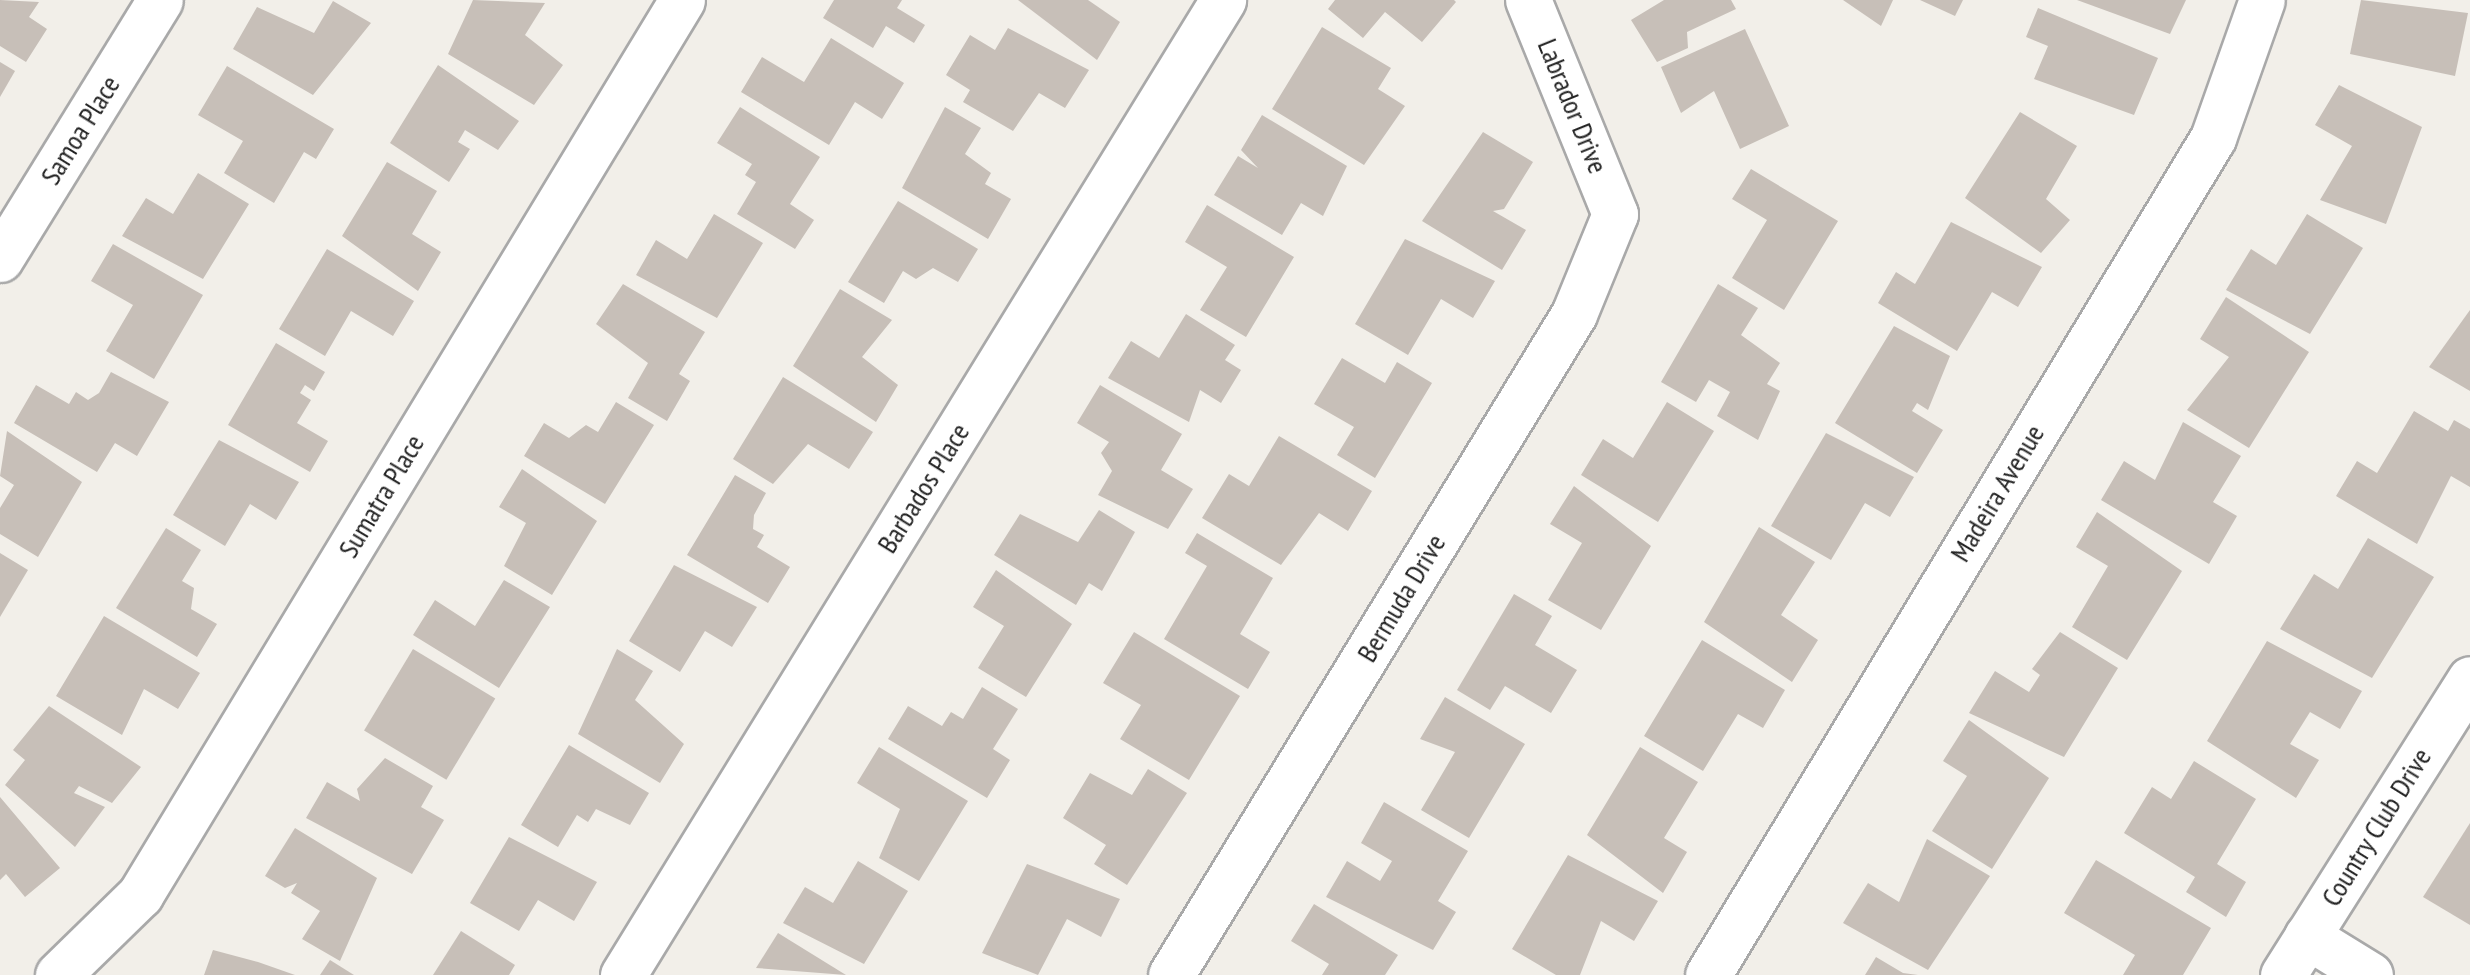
<!DOCTYPE html>
<html>
<head>
<meta charset="utf-8">
<style>
  body { margin:0 }
  #map { position:relative; width:2470px; height:975px; overflow:hidden; background:#f2efe9; font-family:"PT Sans Narrow",sans-serif }
  div>[style] { position:absolute }
  .building>* { inset:0; background:#c7bfb8; transform-origin:0 0 }
  .roads { filter:drop-shadow(2px 0 #a9a9a9) drop-shadow(-2px 0 #a9a9a9) drop-shadow(0 2px #a9a9a9) drop-shadow(0 -2px #a9a9a9) }
  .street>* { height:45px; margin:-22.5px; padding:0 22.5px; transform-origin:22.5px; border-radius:22.5px; background:#fff }
  span { translate:-50% -50%; white-space:nowrap; text-align:center; line-height:1.15; -webkit-text-stroke:10px #fff; paint-order:stroke }
  .street-label { font-size:28px; color:#222 }
</style>
</head>
<body>
<div id="map">
  <div class="building">
    <i style="clip-path:polygon(0 0,39px 2px,29px 17px,47px 29px,26px 62px,0 46px)"></i>
    <i style="clip-path:polygon(473px 0,545px 3px,525px 35px,563px 65px,534px 105px,448px 54px)"></i>
    <i style="clip-path:polygon(834px 0,902px 0,897px 8px,925px 25px,914px 43px,886px 26px,873px 48px,823px 18px)"></i>
    <i style="clip-path:polygon(1018px 0,1088px 0,1120px 22px,1097px 60px)"></i>
    <i style="clip-path:polygon(1335px 0,1454px 0,1456px 2px,1422px 42px,1385px 12px,1363px 38px,1328px 9px)"></i>
    <i style="clip-path:polygon(1664px 0,1731px 0,1736px 9px,1687px 32px,1688px 48px,1657px 62px,1631px 20px)"></i>
    <i style="clip-path:polygon(1843px 0,1893px 0,1881px 26px)"></i>
    <i style="clip-path:polygon(1920px 0,1963px 0,1955px 16px)"></i>
    <i style="clip-path:polygon(2077px 0,2186px 0,2170px 34px)"></i>
    <i style="clip-path:polygon(2361px 0,2468px 13px,2455px 76px,2350px 54px)"></i>
    <i style="clip-path:polygon(333px 1px,371px 23px,313px 95px,233px 49px,257px 7px,314px 33px)"></i>
    <i style="clip-path:polygon(2038px 8px,2158px 58px,2134px 115px,2034px 79px,2048px 46px,2026px 37px)"></i>
    <i style="clip-path:polygon(1322px 27px,1391px 68px,1378px 89px,1405px 106px,1364px 165px,1272px 109px)"></i>
    <i style="clip-path:polygon(1008px 28px,1089px 70px,1065px 108px,1039px 93px,1013px 131px,963px 102px,970px 90px,946px 75px,970px 35px,995px 50px)"></i>
    <i style="clip-path:polygon(1745px 29px,1789px 126px,1740px 149px,1714px 91px,1681px 113px,1661px 67px)"></i>
    <i style="clip-path:polygon(831px 38px,904px 83px,882px 119px,855px 102px,829px 145px,741px 92px,762px 57px,804px 82px)"></i>
    <i style="clip-path:polygon(0 62px,15px 71px,0 97px)"></i>
    <i style="clip-path:polygon(438px 65px,519px 121px,498px 150px,465px 130px,458px 142px,470px 149px,449px 182px,390px 143px)"></i>
    <i style="clip-path:polygon(227px 66px,334px 129px,316px 159px,304px 152px,274px 203px,224px 173px,243px 141px,198px 115px)"></i>
    <i style="clip-path:polygon(2339px 85px,2422px 127px,2386px 224px,2320px 200px,2352px 146px,2315px 125px)"></i>
    <i style="clip-path:polygon(740px 107px,820px 157px,790px 204px,814px 220px,795px 249px,737px 214px,756px 182px,745px 175px,752px 164px,717px 143px)"></i>
    <i style="clip-path:polygon(945px 107px,981px 128px,965px 154px,991px 173px,985px 184px,1011px 199px,988px 239px,902px 188px)"></i>
    <i style="clip-path:polygon(2020px 112px,2077px 146px,2046px 199px,2070px 220px,2041px 253px,1965px 198px)"></i>
    <i style="clip-path:polygon(1262px 115px,1347px 166px,1323px 216px,1301px 203px,1282px 235px,1214px 195px,1238px 156px,1258px 168px,1241px 150px)"></i>
    <i style="clip-path:polygon(1483px 132px,1533px 162px,1504px 209px,1493px 211px,1526px 230px,1502px 270px,1422px 221px)"></i>
    <i style="clip-path:polygon(387px 162px,437px 191px,412px 234px,441px 252px,418px 291px,342px 236px)"></i>
    <i style="clip-path:polygon(1751px 169px,1838px 221px,1784px 310px,1732px 278px,1767px 220px,1732px 199px)"></i>
    <i style="clip-path:polygon(198px 173px,249px 204px,203px 279px,122px 236px,146px 198px,173px 214px)"></i>
    <i style="clip-path:polygon(898px 201px,978px 249px,958px 282px,933px 268px,916px 279px,903px 271px,884px 303px,848px 282px)"></i>
    <i style="clip-path:polygon(1207px 205px,1294px 257px,1246px 337px,1200px 310px,1227px 267px,1185px 242px)"></i>
    <i style="clip-path:polygon(714px 214px,763px 243px,717px 318px,636px 275px,656px 240px,687px 259px)"></i>
    <i style="clip-path:polygon(2307px 214px,2363px 248px,2310px 334px,2226px 290px,2251px 249px,2276px 265px)"></i>
    <i style="clip-path:polygon(1951px 222px,2042px 267px,2018px 307px,1992px 292px,1957px 351px,1878px 303px,1896px 272px,1915px 284px)"></i>
    <i style="clip-path:polygon(1405px 239px,1495px 281px,1473px 318px,1441px 299px,1408px 355px,1355px 324px)"></i>
    <i style="clip-path:polygon(113px 244px,203px 295px,154px 379px,106px 351px,133px 305px,91px 281px)"></i>
    <i style="clip-path:polygon(327px 249px,414px 301px,393px 336px,351px 311px,325px 356px,279px 329px)"></i>
    <i style="clip-path:polygon(623px 284px,705px 332px,679px 374px,690px 381px,667px 421px,628px 398px,648px 363px,596px 324px)"></i>
    <i style="clip-path:polygon(1718px 284px,1758px 308px,1741px 335px,1780px 363px,1767px 384px,1780px 391px,1758px 440px,1717px 416px,1730px 392px,1709px 380px,1696px 402px,1661px 382px)"></i>
    <i style="clip-path:polygon(840px 289px,892px 320px,862px 357px,898px 385px,876px 422px,793px 366px)"></i>
    <i style="clip-path:polygon(2226px 297px,2309px 352px,2249px 448px,2187px 410px,2229px 357px,2200px 339px)"></i>
    <i style="clip-path:polygon(2470px 310px,2470px 391px,2429px 367px)"></i>
    <i style="clip-path:polygon(1186px 314px,1235px 345px,1225px 360px,1241px 370px,1221px 403px,1200px 390px,1189px 422px,1108px 378px,1131px 341px,1159px 358px)"></i>
    <i style="clip-path:polygon(1894px 326px,1950px 356px,1928px 410px,1917px 403px,1912px 411px,1943px 430px,1917px 473px,1835px 423px)"></i>
    <i style="clip-path:polygon(276px 343px,325px 372px,314px 391px,305px 385px,300px 393px,311px 400px,297px 423px,328px 441px,310px 472px,228px 425px)"></i>
    <i style="clip-path:polygon(1342px 358px,1385px 383px,1397px 362px,1432px 383px,1375px 478px,1337px 455px,1354px 427px,1314px 404px)"></i>
    <i style="clip-path:polygon(111px 372px,169px 402px,137px 456px,115px 443px,97px 472px,14px 423px,36px 385px,69px 404px,76px 392px,88px 400px,99px 393px)"></i>
    <i style="clip-path:polygon(783px 377px,873px 432px,849px 469px,808px 444px,773px 484px,733px 459px)"></i>
    <i style="clip-path:polygon(1100px 385px,1182px 434px,1161px 470px,1193px 489px,1168px 529px,1098px 495px,1112px 471px,1101px 453px,1109px 442px,1077px 423px)"></i>
    <i style="clip-path:polygon(616px 402px,654px 425px,605px 504px,524px 456px,544px 423px,569px 438px,586px 425px,598px 432px)"></i>
    <i style="clip-path:polygon(1667px 402px,1714px 431px,1658px 522px,1581px 475px,1603px 439px,1633px 458px)"></i>
    <i style="clip-path:polygon(2414px 411px,2448px 431px,2454px 420px,2470px 429px,2470px 487px,2451px 476px,2417px 544px,2336px 496px,2357px 461px,2377px 473px)"></i>
    <i style="clip-path:polygon(2183px 422px,2241px 456px,2213px 502px,2237px 516px,2209px 564px,2101px 500px,2124px 461px,2155px 480px)"></i>
    <i style="clip-path:polygon(7px 431px,82px 482px,38px 557px,0 534px,0 508px,14px 485px,0 476px)"></i>
    <i style="clip-path:polygon(1826px 433px,1914px 477px,1890px 517px,1865px 503px,1831px 560px,1771px 526px)"></i>
    <i style="clip-path:polygon(1279px 436px,1372px 491px,1348px 531px,1319px 513px,1281px 565px,1202px 518px,1229px 474px,1249px 486px)"></i>
    <i style="clip-path:polygon(219px 440px,299px 482px,276px 520px,250px 504px,225px 546px,173px 515px)"></i>
    <i style="clip-path:polygon(522px 469px,597px 521px,552px 595px,504px 566px,526px 523px,499px 507px)"></i>
    <i style="clip-path:polygon(735px 475px,766px 493px,754px 515px,753px 529px,764px 535px,757px 547px,790px 567px,768px 603px,687px 555px)"></i>
    <i style="clip-path:polygon(1574px 486px,1651px 546px,1601px 630px,1548px 600px,1582px 543px,1550px 524px)"></i>
    <i style="clip-path:polygon(1099px 510px,1135px 532px,1102px 591px,1089px 583px,1076px 605px,994px 555px,1020px 514px,1078px 542px)"></i>
    <i style="clip-path:polygon(2097px 512px,2182px 571px,2127px 660px,2072px 627px,2108px 566px,2076px 547px)"></i>
    <i style="clip-path:polygon(1759px 527px,1815px 562px,1781px 615px,1818px 640px,1792px 682px,1704px 622px)"></i>
    <i style="clip-path:polygon(166px 528px,201px 550px,182px 581px,194px 588px,191px 609px,217px 624px,197px 657px,116px 608px)"></i>
    <i style="clip-path:polygon(1197px 533px,1273px 578px,1240px 634px,1270px 652px,1248px 689px,1164px 639px,1207px 566px,1185px 553px)"></i>
    <i style="clip-path:polygon(2368px 538px,2434px 577px,2372px 678px,2280px 629px,2314px 574px,2338px 589px)"></i>
    <i style="clip-path:polygon(0 553px,28px 570px,0 617px)"></i>
    <i style="clip-path:polygon(674px 565px,757px 607px,732px 647px,705px 631px,680px 672px,629px 641px)"></i>
    <i style="clip-path:polygon(996px 570px,1072px 624px,1026px 697px,978px 668px,1004px 626px,973px 607px)"></i>
    <i style="clip-path:polygon(504px 580px,550px 607px,499px 688px,413px 635px,435px 600px,475px 626px)"></i>
    <i style="clip-path:polygon(1514px 594px,1552px 616px,1535px 645px,1577px 670px,1551px 713px,1505px 686px,1490px 710px,1457px 690px)"></i>
    <i style="clip-path:polygon(104px 616px,200px 673px,178px 709px,144px 689px,122px 735px,56px 696px)"></i>
    <i style="clip-path:polygon(1134px 632px,1240px 696px,1189px 780px,1120px 739px,1141px 705px,1103px 683px)"></i>
    <i style="clip-path:polygon(2060px 632px,2118px 668px,2064px 757px,1969px 713px,1995px 671px,2029px 692px,2040px 675px,2032px 669px)"></i>
    <i style="clip-path:polygon(1702px 640px,1785px 690px,1763px 728px,1738px 714px,1703px 771px,1644px 736px)"></i>
    <i style="clip-path:polygon(2267px 641px,2362px 691px,2340px 729px,2310px 712px,2290px 744px,2319px 760px,2296px 798px,2207px 741px)"></i>
    <i style="left:413px;top:649px;width:96px;height:95px;rotate:31deg"></i>
    <i style="clip-path:polygon(617px 649px,653px 671px,635px 700px,684px 744px,660px 783px,578px 734px)"></i>
    <i style="clip-path:polygon(982px 687px,1018px 709px,993px 749px,1010px 760px,987px 798px,888px 739px,908px 706px,942px 726px,951px 712px,963px 719px)"></i>
    <i style="clip-path:polygon(1445px 697px,1525px 744px,1469px 838px,1421px 810px,1455px 752px,1420px 739px)"></i>
    <i style="clip-path:polygon(49px 706px,141px 767px,112px 803px,79px 786px,74px 793px,105px 807px,75px 847px,5px 785px,25px 760px,13px 750px)"></i>
    <i style="clip-path:polygon(1969px 720px,2049px 778px,1992px 869px,1932px 831px,1967px 776px,1943px 761px)"></i>
    <i style="clip-path:polygon(569px 745px,649px 793px,630px 825px,596px 809px,588px 822px,577px 815px,558px 847px,521px 825px)"></i>
    <i style="clip-path:polygon(879px 747px,968px 801px,919px 881px,879px 858px,900px 809px,857px 783px)"></i>
    <i style="clip-path:polygon(1640px 747px,1698px 782px,1664px 838px,1687px 852px,1663px 893px,1587px 835px)"></i>
    <i style="clip-path:polygon(385px 758px,433px 786px,421px 807px,444px 820px,412px 874px,306px 818px,327px 782px,360px 801px,357px 789px)"></i>
    <i style="clip-path:polygon(2194px 761px,2256px 799px,2217px 864px,2246px 882px,2226px 917px,2186px 892px,2195px 877px,2124px 833px,2152px 787px,2171px 799px)"></i>
    <i style="clip-path:polygon(1148px 769px,1187px 793px,1127px 885px,1094px 864px,1106px 845px,1063px 818px,1090px 773px,1132px 795px)"></i>
    <i style="clip-path:polygon(0 797px,60px 868px,25px 897px,6px 874px,0 880px)"></i>
    <i style="clip-path:polygon(1384px 802px,1468px 851px,1438px 901px,1456px 912px,1433px 950px,1326px 897px,1347px 861px,1380px 881px,1392px 861px,1361px 843px)"></i>
    <i style="clip-path:polygon(2470px 823px,2470px 925px,2423px 897px)"></i>
    <i style="clip-path:polygon(295px 828px,377px 878px,340px 961px,302px 939px,320px 911px,291px 893px,297px 883px,285px 888px,265px 876px)"></i>
    <i style="clip-path:polygon(509px 837px,597px 882px,574px 921px,538px 900px,519px 931px,470px 903px)"></i>
    <i style="clip-path:polygon(1927px 839px,1990px 876px,1928px 970px,1843px 923px,1868px 883px,1899px 902px)"></i>
    <i style="clip-path:polygon(1568px 855px,1658px 901px,1634px 941px,1601px 921px,1580px 975px,1556px 975px,1512px 949px)"></i>
    <i style="clip-path:polygon(2096px 860px,2211px 928px,2183px 975px,2123px 975px,2135px 955px,2064px 913px)"></i>
    <i style="clip-path:polygon(858px 861px,908px 891px,864px 964px,783px 923px,805px 887px,833px 903px)"></i>
    <i style="clip-path:polygon(1027px 864px,1120px 899px,1101px 937px,1067px 919px,1038px 975px,982px 953px)"></i>
    <i style="clip-path:polygon(1314px 904px,1398px 955px,1385px 975px,1322px 975px,1329px 964px,1291px 941px)"></i>
    <i style="clip-path:polygon(461px 931px,515px 965px,509px 975px,433px 975px)"></i>
    <i style="clip-path:polygon(778px 933px,846px 975px,756px 968px)"></i>
    <i style="clip-path:polygon(213px 950px,258px 962px,295px 975px,204px 975px)"></i>
    <i style="clip-path:polygon(1876px 957px,1903px 973px,1918px 975px,1865px 975px)"></i>
    <i style="clip-path:polygon(330px 960px,354px 975px,320px 975px)"></i>
  </div>
  <div class="roads">
    <div class="street">
      <i style="left:0;top:259px;width:304px;rotate:-58.3deg"></i>
      <i style="left:2307px;top:936px;width:74px;rotate:31.8deg"></i>
      <i style="left:58px;top:975px;width:115px;rotate:-44.3deg"></i>
      <i style="left:140px;top:895px;width:1046px;rotate:-58.8deg"></i>
      <i style="left:623px;top:975px;width:1145px;rotate:-58.39deg"></i>
      <i style="left:1171px;top:975px;width:774px;rotate:-58.63deg"></i>
      <i style="left:1574px;top:314px;width:108px;rotate:-67.7deg"></i>
      <i style="left:1615px;top:214px;width:231px;rotate:-112.1deg"></i>
      <i style="left:1708px;top:975px;width:978px;rotate:-58.9deg"></i>
      <i style="left:2213px;top:138px;width:146px;rotate:-70.5deg"></i>
      <i style="left:2283px;top:975px;width:350px;rotate:-57.7deg"></i>
    </div>
  </div>
  <div class="street-label">
    <span style="left:1573px;top:106px;rotate:68deg">Labrador Drive</span>
    <span style="left:80px;top:130px;rotate:-58deg">Samoa Place</span>
    <span style="left:923px;top:488px;rotate:-58deg">Barbados Place</span>
    <span style="left:1997px;top:493px;rotate:-59deg">Madeira Avenue</span>
    <span style="left:381px;top:496px;rotate:-59deg">Sumatra Place</span>
    <span style="left:1401px;top:598px;rotate:-59deg">Bermuda Drive</span>
    <span style="left:2376px;top:827px;rotate:-58deg">Country Club Drive</span>
  </div>
</div>
</body>
</html>
